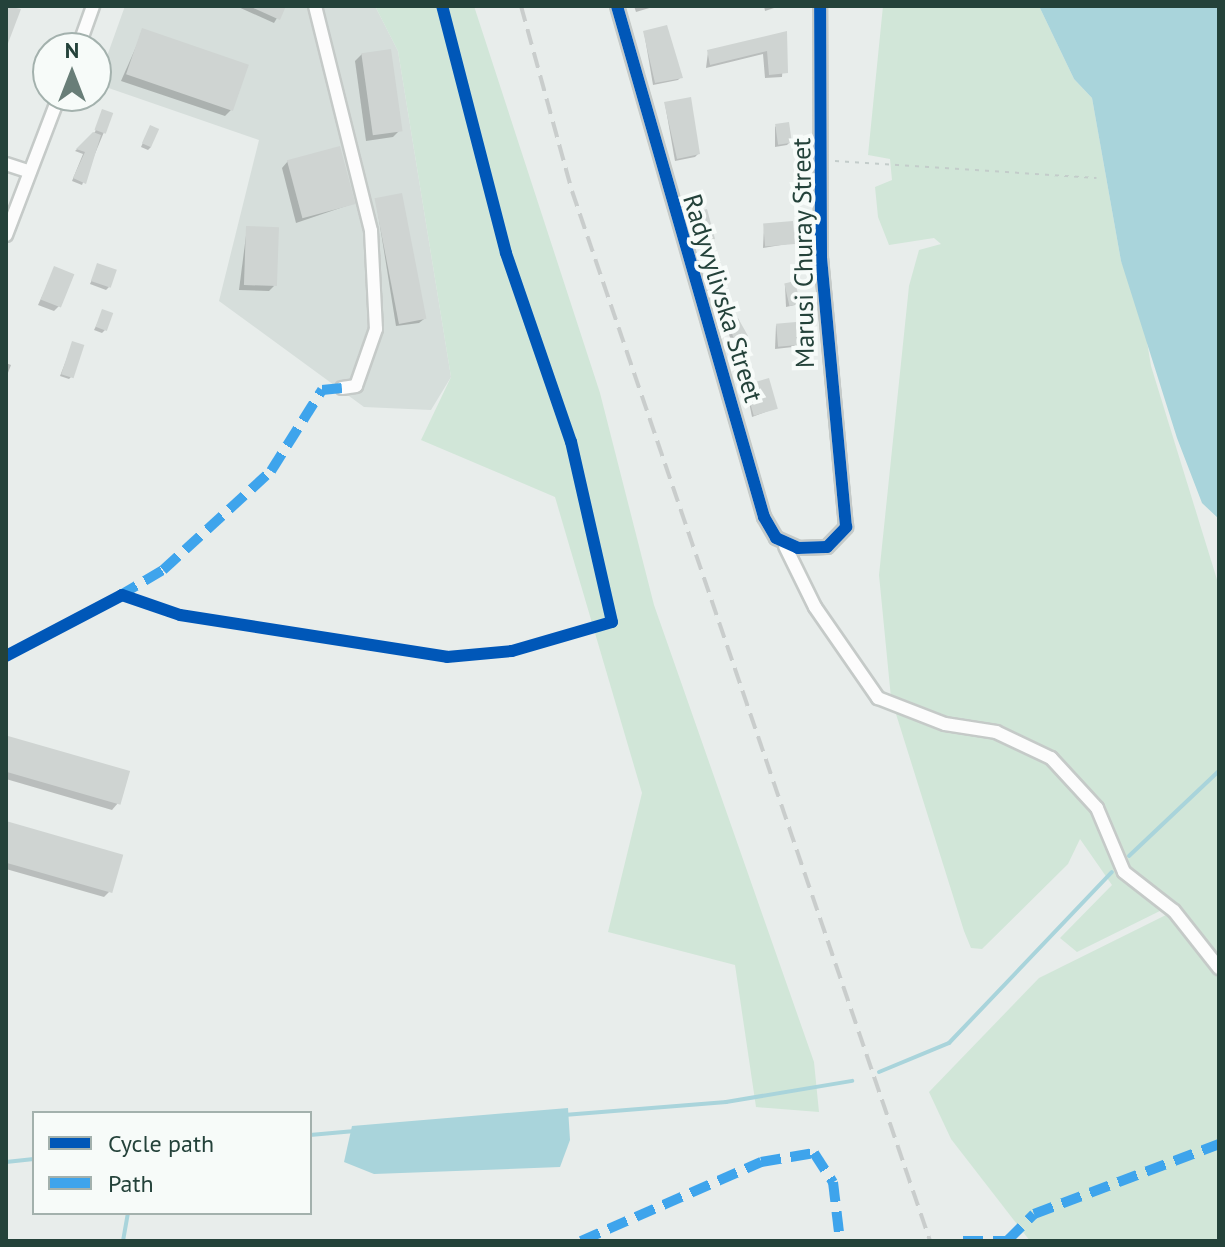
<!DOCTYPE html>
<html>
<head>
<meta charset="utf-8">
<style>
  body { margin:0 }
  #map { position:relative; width:1225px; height:1247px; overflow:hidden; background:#e8edeb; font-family:"PT Sans",sans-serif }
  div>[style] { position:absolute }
  .built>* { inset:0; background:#d6dedb }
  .green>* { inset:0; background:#d1e6d8 }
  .water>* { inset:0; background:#a9d4db }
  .shadow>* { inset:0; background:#0003 }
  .stream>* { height:4px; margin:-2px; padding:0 2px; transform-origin:2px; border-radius:2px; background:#a9d4db }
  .building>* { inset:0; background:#cfd4d2; transform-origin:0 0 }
  .path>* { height:2px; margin-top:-1px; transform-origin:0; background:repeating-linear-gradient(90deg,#c3ccca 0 4px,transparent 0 10px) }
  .roads { filter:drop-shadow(2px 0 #c5cac8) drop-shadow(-2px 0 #c5cac8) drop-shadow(0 2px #c5cac8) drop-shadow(0 -2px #c5cac8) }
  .minor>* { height:12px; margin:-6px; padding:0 6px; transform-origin:6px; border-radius:6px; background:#fcfcfc }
  .rail>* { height:4px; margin-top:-2px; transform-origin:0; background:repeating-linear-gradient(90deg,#c9cdcc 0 16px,transparent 0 24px) }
  .quiet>* { height:10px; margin-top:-5px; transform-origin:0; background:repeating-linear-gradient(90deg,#3ea4ec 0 20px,transparent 0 30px) }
  .cycleway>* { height:12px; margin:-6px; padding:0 6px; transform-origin:6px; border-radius:6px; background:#0057b8 }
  span { translate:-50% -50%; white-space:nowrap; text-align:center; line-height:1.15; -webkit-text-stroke:8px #f7fbf9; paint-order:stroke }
  .street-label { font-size:26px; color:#24423a }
  .frame { position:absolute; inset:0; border:8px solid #24423a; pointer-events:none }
  .legend { position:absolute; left:32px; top:1111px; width:280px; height:104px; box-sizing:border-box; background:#f7fbf9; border:2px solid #a3b1ad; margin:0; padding:10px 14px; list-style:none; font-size:24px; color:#24423a }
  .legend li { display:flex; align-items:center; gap:16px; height:40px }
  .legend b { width:40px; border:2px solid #a3b1ad }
  .north { position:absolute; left:32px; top:32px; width:80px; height:80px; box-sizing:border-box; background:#f7fbf9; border:2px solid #a3b1ad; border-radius:50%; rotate:0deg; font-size:22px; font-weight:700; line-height:32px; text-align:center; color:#24423a }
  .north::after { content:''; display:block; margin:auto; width:28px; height:36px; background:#697e78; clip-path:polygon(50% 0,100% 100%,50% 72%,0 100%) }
</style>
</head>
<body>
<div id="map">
  <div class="built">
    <i style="clip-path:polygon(125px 6px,375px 6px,398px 51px,451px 377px,431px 410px,364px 407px,219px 301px,259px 140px,97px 84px)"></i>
  </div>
  <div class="green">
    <i style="clip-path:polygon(375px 6px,474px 6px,600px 393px,654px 605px,814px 1062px,819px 1112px,756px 1107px,735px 965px,608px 932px,642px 793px,555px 497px,421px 440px,451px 377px,398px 51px)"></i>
    <i style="clip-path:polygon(883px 6px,1039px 6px,1074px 79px,1092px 98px,1121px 261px,1142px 311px,1151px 366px,1219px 586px,1219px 956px,1172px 905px,1077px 952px,1060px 938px,1112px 885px,1080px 839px,1068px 864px,982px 949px,971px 948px,964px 931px,891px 698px,879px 575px,909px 286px,919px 250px,941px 244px,934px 238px,889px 245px,878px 217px,875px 187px,892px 180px,890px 159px,868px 155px)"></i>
    <i style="clip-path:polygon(1174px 911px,1219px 968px,1219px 1241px,1030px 1241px,951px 1139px,929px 1092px,1039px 978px)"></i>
  </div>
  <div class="water">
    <i style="clip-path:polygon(1039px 6px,1219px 6px,1219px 519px,1202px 503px,1177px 438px,1121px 261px,1092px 98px,1074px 79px)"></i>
    <i style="clip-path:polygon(568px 1108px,570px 1140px,560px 1167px,374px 1174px,344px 1162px,352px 1126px)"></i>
  </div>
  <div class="shadow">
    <i style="clip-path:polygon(236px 6px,284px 6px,274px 23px)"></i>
    <i style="clip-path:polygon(634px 6px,656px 6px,636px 12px)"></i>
    <i style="clip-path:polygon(764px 6px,777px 6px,777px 7px,765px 11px)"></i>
    <i style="clip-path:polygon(143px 31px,232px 109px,225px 116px,121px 81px)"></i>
    <i style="clip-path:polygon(644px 32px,681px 77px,678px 80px,653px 85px)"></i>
    <i style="clip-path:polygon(785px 33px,782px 77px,765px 78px,763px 54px,706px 68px,708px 52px)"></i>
    <i style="clip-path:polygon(362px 54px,400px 130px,393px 137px,366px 141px,355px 61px)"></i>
    <i style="clip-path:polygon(665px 104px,698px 154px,695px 157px,675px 161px)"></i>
    <i style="clip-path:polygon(102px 111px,104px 132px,82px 185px,72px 181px,83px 154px,75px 151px,95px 132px)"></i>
    <i style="clip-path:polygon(775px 126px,790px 142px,787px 145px,775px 147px)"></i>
    <i style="clip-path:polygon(150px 127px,151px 147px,148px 150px,141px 147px)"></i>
    <i style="clip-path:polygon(288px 161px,352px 204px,296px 223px,282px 168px)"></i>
    <i style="clip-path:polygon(376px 201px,424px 319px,419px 323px,396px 326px)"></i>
    <i style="clip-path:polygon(696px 214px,713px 238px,710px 241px,701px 244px)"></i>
    <i style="clip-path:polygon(764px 226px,793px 243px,763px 248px)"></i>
    <i style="clip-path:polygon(247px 228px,274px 286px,269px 291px,239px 290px)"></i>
    <i style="clip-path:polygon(98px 266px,109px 287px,106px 290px,90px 284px)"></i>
    <i style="clip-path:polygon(55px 268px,59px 306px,54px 311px,38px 305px)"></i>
    <i style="clip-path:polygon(785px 285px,798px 302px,795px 305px,786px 307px)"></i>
    <i style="clip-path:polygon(103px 312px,105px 330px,102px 333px,94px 330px)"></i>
    <i style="clip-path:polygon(729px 323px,746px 336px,734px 349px,726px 326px)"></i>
    <i style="clip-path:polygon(776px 325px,796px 344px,793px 347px,775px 349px)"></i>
    <i style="clip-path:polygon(73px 343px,71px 377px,69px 379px,60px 376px)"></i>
    <i style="clip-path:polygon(6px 363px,11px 365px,6px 378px)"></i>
    <i style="clip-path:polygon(746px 387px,776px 408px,752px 417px)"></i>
    <i style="clip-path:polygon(9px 738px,118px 803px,112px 810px,6px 779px)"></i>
    <i style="clip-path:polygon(6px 823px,111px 890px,104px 897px,6px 869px)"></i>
  </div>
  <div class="stream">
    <i style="left:1129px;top:856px;width:124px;rotate:-43.4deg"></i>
    <i style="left:879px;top:1072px;width:76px;rotate:-22.5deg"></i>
    <i style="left:949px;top:1043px;width:236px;rotate:-46.4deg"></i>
    <i style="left:564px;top:1115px;width:163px;rotate:-4.6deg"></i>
    <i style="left:726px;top:1102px;width:128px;rotate:-9.5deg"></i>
    <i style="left:310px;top:1135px;width:45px;rotate:-5.1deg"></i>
    <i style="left:6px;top:1162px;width:28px;rotate:-6deg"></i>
    <i style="left:123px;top:1241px;width:28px;rotate:-80deg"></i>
  </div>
  <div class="building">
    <i style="clip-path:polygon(6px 6px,21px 9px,7px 46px,6px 46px)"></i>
    <i style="clip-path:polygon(249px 6px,286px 6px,280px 20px)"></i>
    <i style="clip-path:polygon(667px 25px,683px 78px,655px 83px,643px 31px)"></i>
    <i style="left:142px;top:28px;width:113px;height:49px;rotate:19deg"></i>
    <i style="clip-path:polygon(787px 31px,788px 73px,769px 75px,767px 51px,710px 65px,707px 50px)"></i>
    <i style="left:391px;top:49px;width:83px;height:30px;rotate:82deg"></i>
    <i style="clip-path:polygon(691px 97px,700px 154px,677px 159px,664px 102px)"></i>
    <i style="left:102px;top:109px;width:12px;height:22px;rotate:20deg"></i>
    <i style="left:789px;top:122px;width:21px;height:14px;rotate:82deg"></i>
    <i style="left:150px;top:125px;width:10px;height:20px;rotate:24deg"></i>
    <i style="clip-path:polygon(93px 132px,101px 135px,86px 184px,73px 178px,85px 152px,76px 149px)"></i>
    <i style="left:340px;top:146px;width:60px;height:55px;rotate:75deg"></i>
    <i style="left:402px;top:193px;width:128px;height:28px;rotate:79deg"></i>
    <i style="left:707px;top:209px;width:31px;height:13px;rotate:75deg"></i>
    <i style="left:793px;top:221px;width:23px;height:30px;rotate:85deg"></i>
    <i style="left:246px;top:226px;width:33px;height:59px;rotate:2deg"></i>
    <i style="left:97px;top:263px;width:21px;height:19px;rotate:19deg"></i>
    <i style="left:54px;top:266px;width:22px;height:36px;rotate:22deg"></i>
    <i style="left:795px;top:281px;width:23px;height:11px;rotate:77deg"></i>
    <i style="left:102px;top:309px;width:12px;height:19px;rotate:20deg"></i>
    <i style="clip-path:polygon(738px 318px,748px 336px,737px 349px,728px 321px)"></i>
    <i style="left:796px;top:322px;width:23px;height:20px;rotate:85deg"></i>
    <i style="left:72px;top:341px;width:13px;height:35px;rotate:18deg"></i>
    <i style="left:769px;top:378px;width:32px;height:25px;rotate:74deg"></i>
    <i style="left:8px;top:736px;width:127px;height:35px;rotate:16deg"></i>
    <i style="left:6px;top:821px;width:122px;height:40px;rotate:16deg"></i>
  </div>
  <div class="path">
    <i style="left:835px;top:161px;width:262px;rotate:3.7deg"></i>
  </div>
  <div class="roads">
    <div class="minor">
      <i style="left:315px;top:6px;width:232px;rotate:76deg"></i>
      <i style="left:371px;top:231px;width:98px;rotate:87.1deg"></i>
      <i style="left:376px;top:329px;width:60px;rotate:109.3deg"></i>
      <i style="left:356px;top:386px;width:14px;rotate:172deg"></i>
      <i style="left:617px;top:6px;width:532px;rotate:73.95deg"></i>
      <i style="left:764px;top:517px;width:24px;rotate:60deg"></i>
      <i style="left:776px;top:538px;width:24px;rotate:24deg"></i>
      <i style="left:798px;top:548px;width:29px;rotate:-2deg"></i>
      <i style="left:827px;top:547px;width:28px;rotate:-46deg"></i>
      <i style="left:846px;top:527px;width:270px;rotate:-95.3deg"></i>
      <i style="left:821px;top:258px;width:252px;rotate:-90.2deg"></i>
      <i style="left:78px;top:48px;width:45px;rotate:-70.3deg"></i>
      <i style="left:6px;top:164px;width:25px;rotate:18deg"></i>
      <i style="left:6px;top:235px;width:149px;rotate:-69.1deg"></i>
      <i style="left:785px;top:546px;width:68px;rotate:63.8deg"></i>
      <i style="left:815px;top:607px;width:111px;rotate:55.3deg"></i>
      <i style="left:878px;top:698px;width:72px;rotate:21.2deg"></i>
      <i style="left:945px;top:724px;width:52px;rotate:8.9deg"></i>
      <i style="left:996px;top:732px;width:61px;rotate:25.3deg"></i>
      <i style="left:1051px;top:758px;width:68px;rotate:47.4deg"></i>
      <i style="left:1097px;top:808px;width:69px;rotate:67.1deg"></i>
      <i style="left:1124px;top:872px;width:63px;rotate:38deg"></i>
      <i style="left:1174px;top:911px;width:73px;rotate:51.7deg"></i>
    </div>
  </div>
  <div class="rail">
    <i style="left:521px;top:6px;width:192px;rotate:74.6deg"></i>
    <i style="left:572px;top:191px;width:1109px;rotate:71.17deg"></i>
  </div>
  <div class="quiet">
    <i style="left:119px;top:596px;width:51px;rotate:-30.6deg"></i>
    <i style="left:163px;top:570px;width:147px;rotate:-42.5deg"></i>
    <i style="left:271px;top:471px;width:96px;rotate:-57.8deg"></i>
    <i style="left:322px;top:390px;width:20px;rotate:-6deg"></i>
    <i style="left:581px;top:1241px;width:197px;rotate:-23.7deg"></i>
    <i style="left:761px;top:1162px;width:54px;rotate:-9.6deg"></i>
    <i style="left:814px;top:1153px;width:35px;rotate:57deg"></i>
    <i style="left:833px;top:1182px;width:59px;rotate:83.2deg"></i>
    <i style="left:963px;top:1241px;width:44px"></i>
    <i style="left:1007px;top:1241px;width:38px;rotate:-45deg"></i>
    <i style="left:1034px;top:1214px;width:198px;rotate:-20.7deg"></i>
  </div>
  <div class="cycleway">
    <i style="left:617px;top:6px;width:532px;rotate:73.95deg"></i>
    <i style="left:764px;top:517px;width:24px;rotate:60deg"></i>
    <i style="left:776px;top:538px;width:24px;rotate:24deg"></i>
    <i style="left:798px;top:548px;width:29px;rotate:-2deg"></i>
    <i style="left:827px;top:547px;width:28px;rotate:-46deg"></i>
    <i style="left:846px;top:527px;width:270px;rotate:-95.3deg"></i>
    <i style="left:821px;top:258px;width:252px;rotate:-90.2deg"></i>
    <i style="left:6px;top:656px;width:131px;rotate:-27.7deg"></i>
    <i style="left:122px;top:595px;width:61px;rotate:19deg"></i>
    <i style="left:180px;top:615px;width:270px;rotate:8.9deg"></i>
    <i style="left:447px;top:657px;width:65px;rotate:-5.3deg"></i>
    <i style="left:512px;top:651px;width:104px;rotate:-16.2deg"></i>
    <i style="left:612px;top:622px;width:185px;rotate:-102.8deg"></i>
    <i style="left:571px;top:442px;width:200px;rotate:-109deg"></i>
    <i style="left:506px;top:253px;width:255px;rotate:-104.5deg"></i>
  </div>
  <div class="street-label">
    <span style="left:803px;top:253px;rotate:-91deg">Marusi Churay Street</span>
    <span style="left:723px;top:298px;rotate:73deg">Radyvylivska Street</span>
  </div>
  <div class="frame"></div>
  <ul class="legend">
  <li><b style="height:10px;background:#0057b8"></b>Cycle path</li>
  <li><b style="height:10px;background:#3ea4ec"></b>Path</li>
  </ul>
  <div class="north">N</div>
</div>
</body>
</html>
